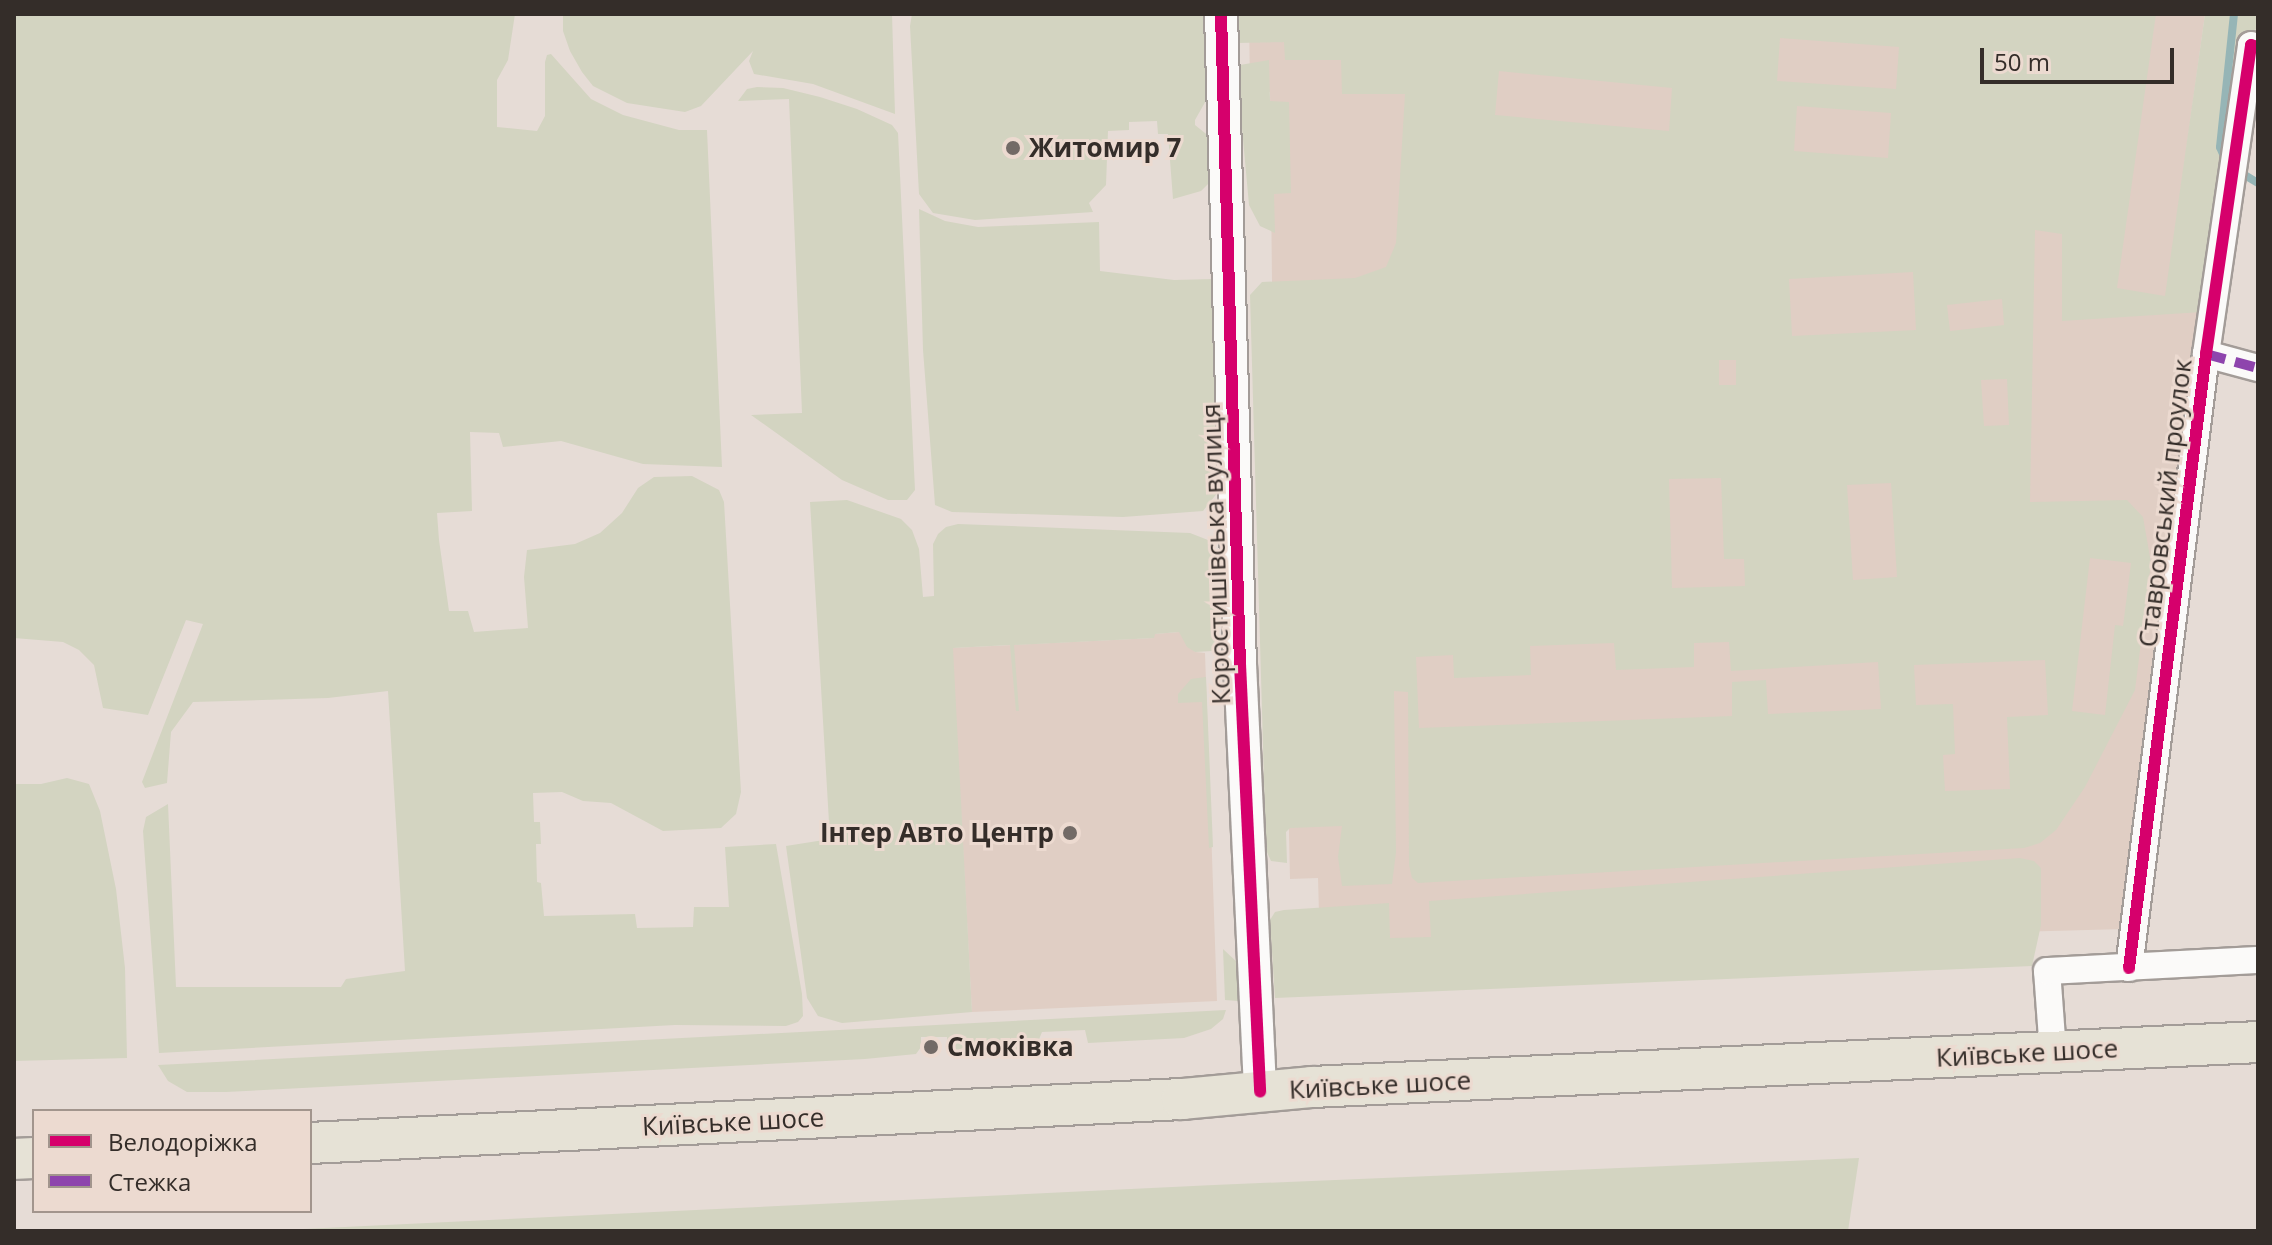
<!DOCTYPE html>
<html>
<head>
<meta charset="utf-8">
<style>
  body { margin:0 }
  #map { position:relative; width:2272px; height:1245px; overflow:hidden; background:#e6dcd6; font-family:"Open Sans",sans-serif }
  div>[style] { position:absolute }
  .built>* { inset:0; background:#e0cec4 }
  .green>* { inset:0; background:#d3d4c1 }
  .stream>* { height:8px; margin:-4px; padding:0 4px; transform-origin:4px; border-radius:4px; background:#96b5b6 }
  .roads { filter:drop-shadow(2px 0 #a39c98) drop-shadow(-2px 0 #a39c98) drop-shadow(0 2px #a39c98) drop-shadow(0 -2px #a39c98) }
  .minor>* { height:26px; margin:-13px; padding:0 13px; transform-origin:13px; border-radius:13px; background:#fbfaf9 }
  .tertiary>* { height:32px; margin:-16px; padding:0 16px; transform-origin:16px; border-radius:16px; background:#fbfaf9 }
  .primary>* { height:40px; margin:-20px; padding:0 20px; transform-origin:20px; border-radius:20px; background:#e6e2d6 }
  .quiet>* { height:10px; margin-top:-5px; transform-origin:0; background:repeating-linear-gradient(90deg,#8e44ad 0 20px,transparent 0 30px) }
  .cycleway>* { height:12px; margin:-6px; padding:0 6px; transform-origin:6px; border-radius:6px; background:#d6006c }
  .dots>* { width:22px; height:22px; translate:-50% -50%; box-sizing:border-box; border:4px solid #ecdad0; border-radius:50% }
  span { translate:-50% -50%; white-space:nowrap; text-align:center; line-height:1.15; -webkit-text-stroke:6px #ecdad0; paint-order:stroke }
  .poi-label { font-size:26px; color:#342d29; font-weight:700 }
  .left { translate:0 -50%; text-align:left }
  .right { translate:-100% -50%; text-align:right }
  .street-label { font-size:26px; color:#342d29 }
  .frame { position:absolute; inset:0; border:16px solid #342d29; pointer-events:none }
  .legend { position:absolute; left:32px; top:1109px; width:280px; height:104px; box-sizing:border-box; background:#ecdad0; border:2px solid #a2958d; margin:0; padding:10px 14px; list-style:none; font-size:24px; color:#342d29 }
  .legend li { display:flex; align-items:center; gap:16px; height:40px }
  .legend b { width:40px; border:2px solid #a2958d }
  .scale { position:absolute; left:1980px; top:48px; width:194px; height:36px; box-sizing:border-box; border:4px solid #342d29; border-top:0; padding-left:10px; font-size:24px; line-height:28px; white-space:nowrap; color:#342d29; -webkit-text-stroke:6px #ecdad0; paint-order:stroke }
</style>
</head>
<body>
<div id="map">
  <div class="built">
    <i style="clip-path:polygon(1249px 14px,2205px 14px,2166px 296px,2202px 312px,2125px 929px,1320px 950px,1318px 878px,1290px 879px,1280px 419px,1272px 282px,1270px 92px,1250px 90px)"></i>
    <i style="clip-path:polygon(1180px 632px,1195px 652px,1205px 653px,1217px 1001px,972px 1012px,952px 648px,1154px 638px,1154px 634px)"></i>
  </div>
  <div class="green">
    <i style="clip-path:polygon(14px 14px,515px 14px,508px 60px,497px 80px,497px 127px,537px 131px,545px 116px,545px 62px,547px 55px,551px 54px,591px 99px,623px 115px,679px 130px,707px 130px,722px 467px,643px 464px,561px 441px,503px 447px,499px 433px,470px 432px,472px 511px,437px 513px,439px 540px,449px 611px,468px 611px,474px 632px,528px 628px,524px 577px,527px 550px,575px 544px,600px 533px,622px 513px,638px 488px,654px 477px,692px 476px,719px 490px,724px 502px,741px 792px,736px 814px,721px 828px,663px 831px,611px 803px,583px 801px,562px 792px,533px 793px,534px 822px,540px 822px,541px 844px,536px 844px,537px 882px,541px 883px,544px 916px,635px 914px,637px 928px,693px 927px,694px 907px,729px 907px,725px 847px,776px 844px,802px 994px,803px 1016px,798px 1022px,786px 1026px,675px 1025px,159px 1053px,143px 831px,146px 817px,168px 804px,176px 987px,341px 987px,346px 979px,405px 971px,388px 691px,328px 698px,193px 702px,171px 732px,167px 783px,145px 788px,142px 782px,203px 624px,186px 620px,148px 715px,103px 708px,94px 665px,79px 650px,63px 642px,14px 638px)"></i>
    <i style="clip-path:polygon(563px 14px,892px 14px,895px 114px,813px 84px,754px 74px,749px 61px,753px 51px,701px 106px,685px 112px,627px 103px,593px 86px,582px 72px,570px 51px,563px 31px)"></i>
    <i style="clip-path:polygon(912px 14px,1206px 14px,1208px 97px,1195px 120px,1195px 125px,1210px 137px,1212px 180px,1201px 191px,1173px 199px,1168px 134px,1158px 134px,1157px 121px,1129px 122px,1129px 130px,1108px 131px,1106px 185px,1089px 203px,1093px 212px,975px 220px,933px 213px,919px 194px,910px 26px)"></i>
    <i style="clip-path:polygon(evenodd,1237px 14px,2156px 14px,2117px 288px,2165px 296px,2205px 14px,2258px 14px,2257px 29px,2248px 32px,2244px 39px,2202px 312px,2062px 321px,2062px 234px,2035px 230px,2030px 502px,2127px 500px,2143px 517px,2151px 563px,2135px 690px,2085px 787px,2056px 830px,2040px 843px,2024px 848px,1418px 883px,1412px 878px,1409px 865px,1408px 692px,1394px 691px,1396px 852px,1392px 884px,1342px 886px,1338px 857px,1342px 826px,1290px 828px,1286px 832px,1287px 863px,1271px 861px,1266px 850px,1250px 295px,1262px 282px,1355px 278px,1386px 267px,1396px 243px,1405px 94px,1342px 94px,1341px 60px,1285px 60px,1284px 42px,1237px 43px,1237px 14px,1780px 38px,1899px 47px,1896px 89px,1777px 81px,1780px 38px,1237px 14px,1499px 71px,1672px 88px,1669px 131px,1495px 115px,1499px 71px,1237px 14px,1797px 106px,1891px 113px,1888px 158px,1794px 151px,1797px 106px,1237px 14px,1913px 272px,1916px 330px,1792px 336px,1789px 279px,1913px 272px,1237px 14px,2002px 299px,2004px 325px,1950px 331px,1947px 305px,2002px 299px,1237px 14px,1719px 360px,1736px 360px,1736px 385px,1719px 385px,1719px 360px,1237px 14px,2007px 379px,2009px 425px,1984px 426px,1981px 380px,2007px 379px,1237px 14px,1721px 478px,1724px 559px,1744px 559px,1745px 586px,1672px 588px,1669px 479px,1721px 478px,1237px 14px,1891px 483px,1897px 577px,1853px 580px,1847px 485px,1891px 483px,1237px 14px,2090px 558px,2131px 563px,2123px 626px,2115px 625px,2105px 715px,2072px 711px,2090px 558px,1237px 14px,1729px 642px,1731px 671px,1878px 662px,1881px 709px,1768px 714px,1766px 680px,1732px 682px,1732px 716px,1419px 728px,1416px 657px,1453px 655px,1454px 678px,1531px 675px,1530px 646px,1614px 643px,1616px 670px,1694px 667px,1694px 643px,1729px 642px,1237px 14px,2045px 660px,2048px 715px,2007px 717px,2010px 789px,1945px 791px,1943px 755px,1955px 754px,1953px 704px,1916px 705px,1914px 665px,2045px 660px)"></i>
    <i style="clip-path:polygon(1269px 60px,1270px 101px,1289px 102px,1291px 193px,1274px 194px,1275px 233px,1260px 226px,1249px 205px,1241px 117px,1240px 65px)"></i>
    <i style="clip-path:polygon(757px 87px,783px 88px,820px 97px,857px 109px,892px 125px,898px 133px,915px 490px,907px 500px,888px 500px,842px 480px,751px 415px,802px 413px,789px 99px,738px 101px,747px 89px)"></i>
    <i style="clip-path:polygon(919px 209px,945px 221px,978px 227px,1099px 222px,1100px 271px,1174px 280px,1214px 279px,1221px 479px,1218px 492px,1203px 511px,1123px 517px,952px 512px,935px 505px,923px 350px)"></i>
    <i style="clip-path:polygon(847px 500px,901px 519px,912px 530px,919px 549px,923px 597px,934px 596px,933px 544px,938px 534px,946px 527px,958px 524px,1190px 533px,1208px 540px,1214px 551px,1219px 573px,1216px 645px,1212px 651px,1195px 652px,1187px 647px,1179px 632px,1155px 634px,1154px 638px,1014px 645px,1019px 711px,1016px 711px,1010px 645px,953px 648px,972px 1012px,842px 1023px,818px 1016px,807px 998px,786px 846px,830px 839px,810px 502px)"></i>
    <i style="clip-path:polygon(1206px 677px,1213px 847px,1209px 848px,1202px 702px,1178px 703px,1178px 694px,1191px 679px)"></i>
    <i style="clip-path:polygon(67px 778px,89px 784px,100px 811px,116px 889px,125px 968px,127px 1058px,14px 1061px,14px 784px,41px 784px)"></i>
    <i style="clip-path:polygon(2020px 858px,2034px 861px,2041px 868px,2041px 925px,2032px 966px,1275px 998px,1270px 920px,1275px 912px,1284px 910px,1389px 903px,1390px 938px,1431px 937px,1429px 901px)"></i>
    <i style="clip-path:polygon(1223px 949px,1239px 964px,1238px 1001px,1225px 1000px)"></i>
    <i style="clip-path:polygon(1226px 1010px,1223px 1019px,1211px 1029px,1184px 1038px,1088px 1043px,1085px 1030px,1042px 1032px,1035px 1049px,990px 1051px,948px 1050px,947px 1037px,921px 1037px,921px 1047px,916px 1054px,865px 1059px,226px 1092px,187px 1092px,168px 1081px,158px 1065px)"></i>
    <i style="clip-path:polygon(1859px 1158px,1848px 1231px,262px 1231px,1214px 1185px)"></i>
  </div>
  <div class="stream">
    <i style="left:2227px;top:163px;width:17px;rotate:-114deg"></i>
    <i style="left:2220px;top:147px;width:134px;rotate:-84deg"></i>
    <i style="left:2238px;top:171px;width:23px;rotate:31deg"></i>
  </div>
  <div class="roads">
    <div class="minor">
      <i style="left:2206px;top:354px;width:54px;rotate:15.1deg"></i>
      <i style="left:2129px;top:968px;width:619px;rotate:-82.85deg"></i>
      <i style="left:2206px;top:354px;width:312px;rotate:-81.7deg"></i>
      <i style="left:2251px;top:45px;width:7px;rotate:16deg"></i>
      <i style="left:2053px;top:1052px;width:81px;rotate:-94.2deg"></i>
      <i style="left:2047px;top:971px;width:211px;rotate:-3deg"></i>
    </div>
    <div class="tertiary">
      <i style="left:1221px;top:14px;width:650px;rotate:88.33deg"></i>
      <i style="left:1240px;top:664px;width:428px;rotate:87.3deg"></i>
    </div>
    <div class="primary">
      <i style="left:310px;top:1143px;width:873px;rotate:-2.89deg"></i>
      <i style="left:1182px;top:1099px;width:131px;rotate:-5.3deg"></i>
      <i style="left:1312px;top:1087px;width:947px;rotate:-2.72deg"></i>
      <i style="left:14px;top:1159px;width:20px;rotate:-3deg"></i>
    </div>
  </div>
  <div class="quiet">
    <i style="left:2206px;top:354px;width:54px;rotate:15.1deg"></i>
  </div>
  <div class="cycleway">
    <i style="left:1221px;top:14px;width:650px;rotate:88.33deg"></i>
    <i style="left:1240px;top:664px;width:428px;rotate:87.3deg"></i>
    <i style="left:2129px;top:968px;width:619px;rotate:-82.85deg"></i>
    <i style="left:2206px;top:354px;width:312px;rotate:-81.7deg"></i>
    <i style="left:2251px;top:45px;width:7px;rotate:16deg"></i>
  </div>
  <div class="dots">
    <i style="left:1013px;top:148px;background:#726a66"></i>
    <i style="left:1070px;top:833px;background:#726a66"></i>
    <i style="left:931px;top:1047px;background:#726a66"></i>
  </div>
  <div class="poi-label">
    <span class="left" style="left:1029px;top:148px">Житомир 7</span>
    <span class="right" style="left:1054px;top:833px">Інтер Авто Центр</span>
    <span class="left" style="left:947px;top:1047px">Смоківка</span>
  </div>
  <div class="street-label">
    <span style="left:2165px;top:503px;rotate:-83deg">Ставровський проулок</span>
    <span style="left:1216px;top:554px;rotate:-92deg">Коростишівська вулиця</span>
    <span style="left:2027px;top:1053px;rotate:-3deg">Київське шосе</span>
    <span style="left:1380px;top:1085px;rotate:-3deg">Київське шосе</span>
    <span style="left:733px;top:1122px;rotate:-3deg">Київське шосе</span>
  </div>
  <div class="frame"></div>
  <ul class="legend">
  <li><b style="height:10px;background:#d6006c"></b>Велодоріжка</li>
  <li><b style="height:10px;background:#8e44ad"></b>Стежка</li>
  </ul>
  <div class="scale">50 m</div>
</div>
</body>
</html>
